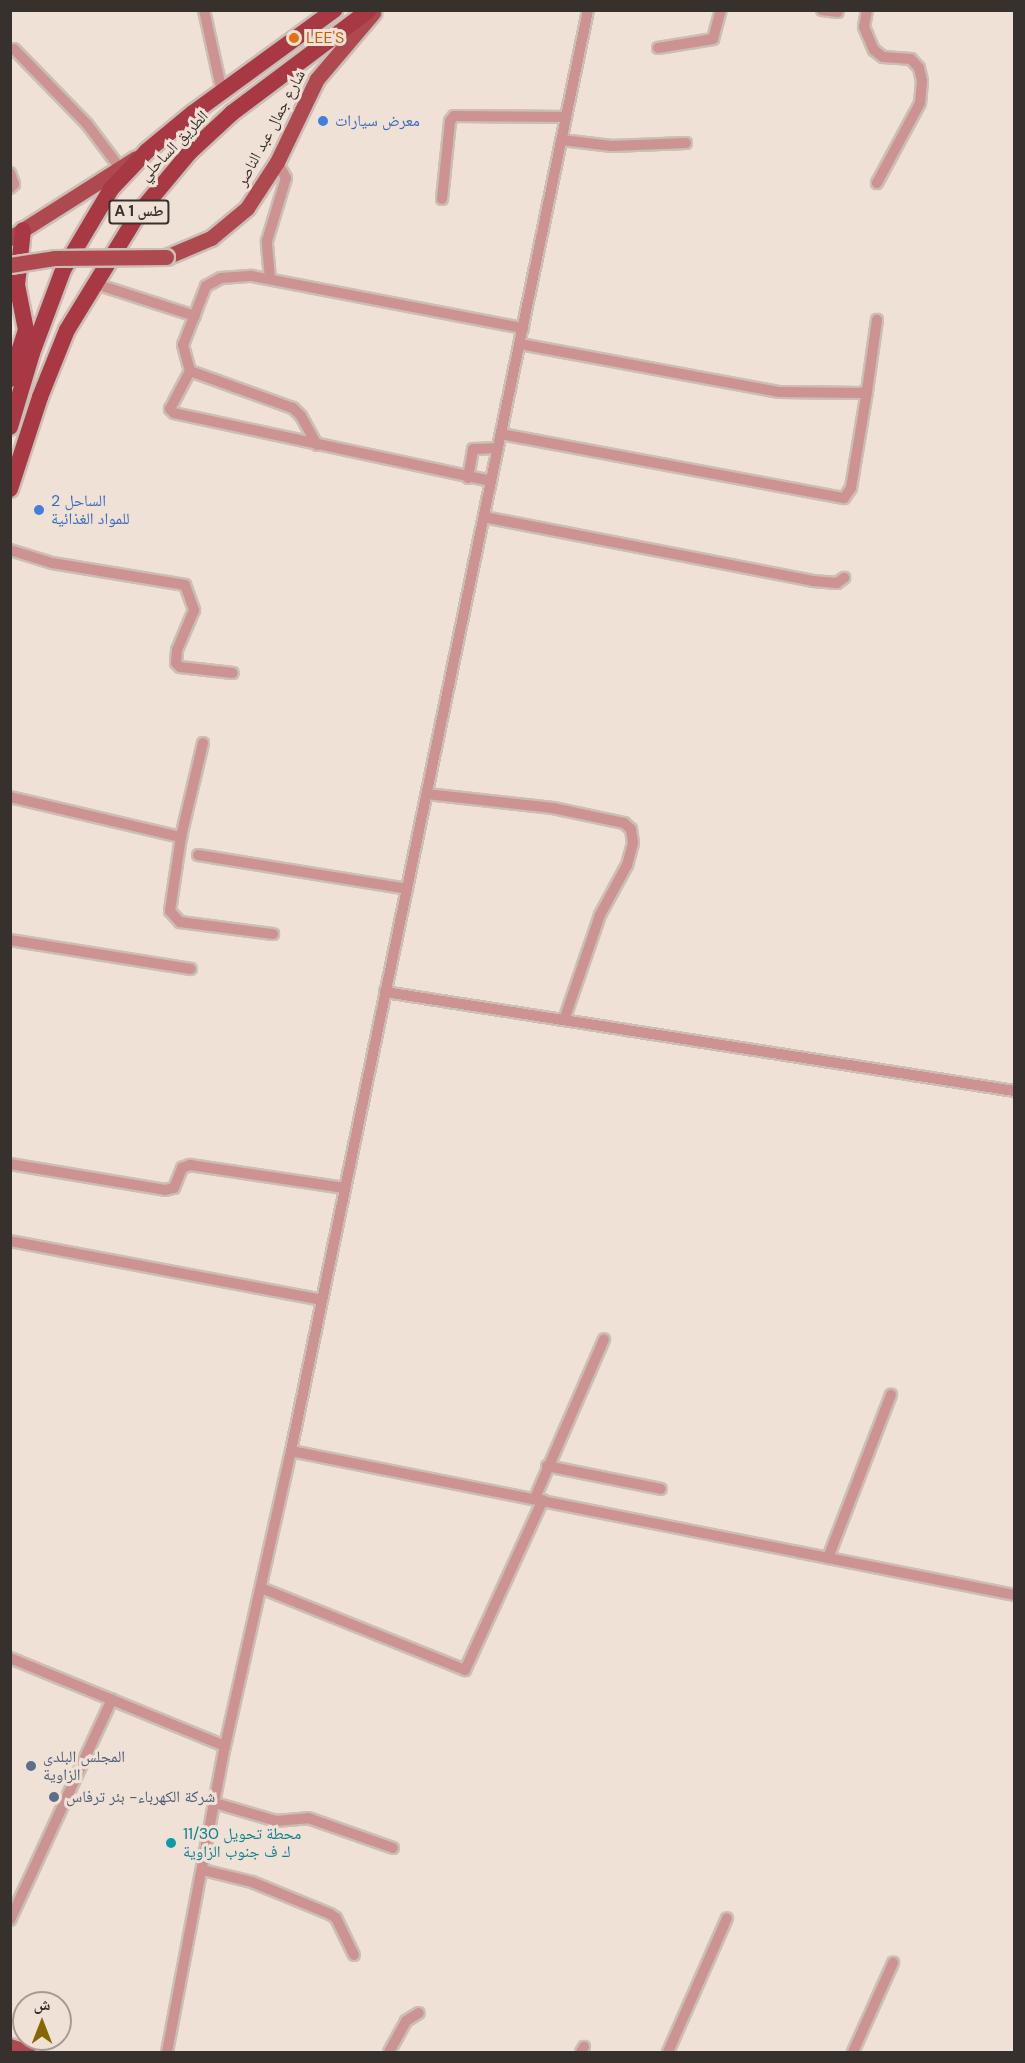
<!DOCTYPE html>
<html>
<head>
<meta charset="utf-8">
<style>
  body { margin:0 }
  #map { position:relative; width:1025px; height:2063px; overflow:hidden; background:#f0e1d7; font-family:"DM Sans","Noto Naskh Arabic",sans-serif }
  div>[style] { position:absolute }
  .roads { filter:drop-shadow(2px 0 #cbbeb5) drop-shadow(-2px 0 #cbbeb5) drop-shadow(0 2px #cbbeb5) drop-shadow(0 -2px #cbbeb5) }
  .minor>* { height:10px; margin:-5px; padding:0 5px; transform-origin:5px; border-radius:5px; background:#cd9393 }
  .primary>* { height:15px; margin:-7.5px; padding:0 7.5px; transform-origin:7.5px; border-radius:7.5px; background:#af4950 }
  .trunk>* { height:16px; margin:-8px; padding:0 8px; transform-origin:8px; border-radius:8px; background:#a83844 }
  .bridges { filter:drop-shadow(2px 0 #cbbeb5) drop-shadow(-2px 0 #cbbeb5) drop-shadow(0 2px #cbbeb5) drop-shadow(0 -2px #cbbeb5) }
  .primary-bridge>* { height:15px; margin:-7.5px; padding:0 7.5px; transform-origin:7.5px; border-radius:7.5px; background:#af4950 }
  .dots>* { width:16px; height:16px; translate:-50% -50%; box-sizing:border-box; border:3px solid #f0e1d7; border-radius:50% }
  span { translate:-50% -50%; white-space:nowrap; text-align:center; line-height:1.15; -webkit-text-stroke:6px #f0e1d7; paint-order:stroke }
  .shield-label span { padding:2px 4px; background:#f0e1d7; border:2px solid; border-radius:4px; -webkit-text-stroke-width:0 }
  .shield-label { font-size:15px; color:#37312d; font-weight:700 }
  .food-label { font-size:16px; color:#c56008 }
  .left { translate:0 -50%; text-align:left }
  .shop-label { font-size:16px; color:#366cbe }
  .street-label { font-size:16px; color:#37312d }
  .service-label { font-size:16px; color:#4e5e75 }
  .culture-label { font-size:16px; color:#0d838f }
  .frame { position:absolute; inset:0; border:12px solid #37312d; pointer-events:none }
  .north { position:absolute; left:12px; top:1991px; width:60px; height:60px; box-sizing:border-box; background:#f0e1d7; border:2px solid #a69b93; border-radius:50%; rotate:0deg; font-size:16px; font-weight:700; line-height:24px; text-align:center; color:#37312d }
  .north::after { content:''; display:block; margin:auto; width:21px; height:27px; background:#856801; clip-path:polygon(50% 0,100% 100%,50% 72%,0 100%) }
</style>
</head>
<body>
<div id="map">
  <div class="roads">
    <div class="minor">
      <i style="left:204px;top:10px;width:84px;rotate:77.6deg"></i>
      <i style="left:822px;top:10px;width:16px;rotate:7deg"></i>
      <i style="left:867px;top:10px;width:17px;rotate:100deg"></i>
      <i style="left:864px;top:27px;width:25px;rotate:67deg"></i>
      <i style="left:874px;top:50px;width:11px;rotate:38deg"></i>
      <i style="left:883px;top:57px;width:28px;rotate:4deg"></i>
      <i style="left:911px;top:59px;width:12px;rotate:48deg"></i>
      <i style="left:919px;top:68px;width:13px;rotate:77deg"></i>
      <i style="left:922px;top:81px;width:22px;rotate:95deg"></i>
      <i style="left:920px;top:103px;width:91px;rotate:118.3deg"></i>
      <i style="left:658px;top:48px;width:56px;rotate:-9.3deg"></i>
      <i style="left:713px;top:39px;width:30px;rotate:-75deg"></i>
      <i style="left:14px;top:49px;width:105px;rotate:45.8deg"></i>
      <i style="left:87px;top:124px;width:55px;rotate:53.1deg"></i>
      <i style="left:562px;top:140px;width:50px;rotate:6.8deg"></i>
      <i style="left:612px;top:146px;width:74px;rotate:-2.3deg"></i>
      <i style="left:10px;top:173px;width:12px;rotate:70deg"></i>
      <i style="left:14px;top:184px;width:6px;rotate:135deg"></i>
      <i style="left:442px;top:199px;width:78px;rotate:-84.1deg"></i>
      <i style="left:450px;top:121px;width:6px;rotate:-51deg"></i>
      <i style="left:454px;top:116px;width:112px;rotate:0.5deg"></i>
      <i style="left:270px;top:279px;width:38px;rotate:-95deg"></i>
      <i style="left:267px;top:241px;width:66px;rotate:-73.2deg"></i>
      <i style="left:286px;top:178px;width:18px;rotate:-119deg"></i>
      <i style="left:93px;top:283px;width:107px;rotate:17.9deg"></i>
      <i style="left:520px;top:344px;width:264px;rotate:10.5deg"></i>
      <i style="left:780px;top:392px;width:80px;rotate:0.7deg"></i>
      <i style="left:860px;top:393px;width:7px;rotate:-16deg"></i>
      <i style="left:867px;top:391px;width:72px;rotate:-82deg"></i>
      <i style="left:190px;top:371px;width:109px;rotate:19.8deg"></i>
      <i style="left:293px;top:408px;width:11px;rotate:45deg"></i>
      <i style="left:301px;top:416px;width:33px;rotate:61deg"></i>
      <i style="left:501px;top:434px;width:349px;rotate:10.6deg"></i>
      <i style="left:844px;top:498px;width:12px;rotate:-55deg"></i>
      <i style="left:851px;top:488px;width:98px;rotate:-80.6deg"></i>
      <i style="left:468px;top:478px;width:29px;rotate:-80deg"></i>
      <i style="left:473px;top:449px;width:25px;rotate:-2deg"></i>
      <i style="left:491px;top:481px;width:324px;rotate:-167.9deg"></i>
      <i style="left:174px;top:413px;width:6px;rotate:-135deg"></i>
      <i style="left:170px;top:409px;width:43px;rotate:-62.2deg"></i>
      <i style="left:190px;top:371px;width:27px;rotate:-105deg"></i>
      <i style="left:183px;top:345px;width:63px;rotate:-68.7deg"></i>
      <i style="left:206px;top:286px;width:17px;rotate:-28deg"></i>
      <i style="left:221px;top:278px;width:31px;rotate:-4deg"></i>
      <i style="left:252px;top:276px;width:276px;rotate:10.9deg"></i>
      <i style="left:484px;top:517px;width:335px;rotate:11deg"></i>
      <i style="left:813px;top:581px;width:24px;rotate:5deg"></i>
      <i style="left:837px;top:583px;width:9px;rotate:-36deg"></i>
      <i style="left:10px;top:550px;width:44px;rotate:17.2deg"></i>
      <i style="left:52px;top:563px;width:135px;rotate:9.4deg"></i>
      <i style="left:185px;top:585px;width:27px;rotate:70deg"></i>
      <i style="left:194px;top:610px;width:43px;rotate:113deg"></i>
      <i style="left:177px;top:650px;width:13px;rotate:94deg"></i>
      <i style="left:176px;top:663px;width:6px;rotate:45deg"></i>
      <i style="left:180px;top:667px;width:53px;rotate:6.5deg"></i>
      <i style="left:203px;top:743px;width:97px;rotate:103.2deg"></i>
      <i style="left:181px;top:837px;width:75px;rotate:98.5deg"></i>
      <i style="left:170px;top:911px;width:15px;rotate:48deg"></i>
      <i style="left:180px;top:922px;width:94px;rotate:7.4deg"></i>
      <i style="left:427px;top:794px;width:127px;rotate:6.3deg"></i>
      <i style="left:553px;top:808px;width:73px;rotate:11.9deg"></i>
      <i style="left:624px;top:823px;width:9px;rotate:41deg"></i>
      <i style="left:631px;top:829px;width:14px;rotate:82deg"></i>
      <i style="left:633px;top:843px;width:23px;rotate:105deg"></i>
      <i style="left:627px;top:865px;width:57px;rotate:118.4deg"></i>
      <i style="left:600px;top:915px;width:111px;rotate:108.9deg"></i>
      <i style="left:10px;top:797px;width:176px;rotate:13.2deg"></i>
      <i style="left:198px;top:855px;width:212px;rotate:9.2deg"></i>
      <i style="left:10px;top:940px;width:183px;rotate:9.1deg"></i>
      <i style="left:385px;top:992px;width:637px;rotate:8.94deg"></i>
      <i style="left:10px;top:1164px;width:157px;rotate:9.5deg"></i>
      <i style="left:165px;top:1190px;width:9px;rotate:-13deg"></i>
      <i style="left:174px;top:1188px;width:22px;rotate:-68deg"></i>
      <i style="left:182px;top:1168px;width:9px;rotate:-21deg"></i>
      <i style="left:190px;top:1165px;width:156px;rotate:8.5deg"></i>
      <i style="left:10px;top:1241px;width:317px;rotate:10.7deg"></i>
      <i style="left:291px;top:1451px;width:737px;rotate:11.26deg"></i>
      <i style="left:547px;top:1466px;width:116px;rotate:11.4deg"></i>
      <i style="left:535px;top:1498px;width:173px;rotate:-66.5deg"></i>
      <i style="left:828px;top:1558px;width:175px;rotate:-68.9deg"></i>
      <i style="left:261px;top:1588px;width:220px;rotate:21.9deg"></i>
      <i style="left:465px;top:1670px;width:187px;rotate:-65.4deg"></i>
      <i style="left:10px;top:1658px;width:232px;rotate:22.3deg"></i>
      <i style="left:215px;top:1803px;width:64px;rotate:16.4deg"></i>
      <i style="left:276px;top:1821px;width:32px;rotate:-5deg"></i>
      <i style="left:308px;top:1818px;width:90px;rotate:19.4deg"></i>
      <i style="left:203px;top:1870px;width:50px;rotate:13.8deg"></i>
      <i style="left:252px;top:1882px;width:84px;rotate:22.3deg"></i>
      <i style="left:330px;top:1914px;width:7px;rotate:34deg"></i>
      <i style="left:336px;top:1918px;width:41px;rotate:64.1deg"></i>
      <i style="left:10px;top:1920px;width:243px;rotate:-65.2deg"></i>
      <i style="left:167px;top:2052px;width:311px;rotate:-79.3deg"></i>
      <i style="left:225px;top:1746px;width:302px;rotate:-77.4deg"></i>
      <i style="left:291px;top:1451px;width:1471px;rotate:-78.35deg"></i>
      <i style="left:389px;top:2052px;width:35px;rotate:-61deg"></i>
      <i style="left:406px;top:2021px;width:15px;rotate:-32deg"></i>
      <i style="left:581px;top:2052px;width:6px;rotate:-59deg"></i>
      <i style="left:668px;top:2052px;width:146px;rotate:-66.2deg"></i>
      <i style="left:853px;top:2052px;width:98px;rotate:-65.8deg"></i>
    </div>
    <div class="primary">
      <i style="left:10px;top:238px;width:149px;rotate:-32.4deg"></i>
      <i style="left:166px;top:257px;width:49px;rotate:-22.9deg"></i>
      <i style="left:211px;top:238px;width:47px;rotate:-39.8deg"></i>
      <i style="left:247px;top:208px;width:55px;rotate:-56.9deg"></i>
      <i style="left:277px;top:162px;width:92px;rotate:-64.3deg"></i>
      <i style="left:317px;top:79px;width:87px;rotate:-49.7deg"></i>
      <i style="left:10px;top:2046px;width:18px;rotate:19deg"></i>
    </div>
    <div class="trunk">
      <i style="left:10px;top:379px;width:52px;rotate:-71.9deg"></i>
      <i style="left:26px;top:330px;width:46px;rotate:-101.3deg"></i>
      <i style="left:17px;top:285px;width:55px;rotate:-83.8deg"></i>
      <i style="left:10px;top:427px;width:77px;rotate:-73.4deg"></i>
      <i style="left:32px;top:353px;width:89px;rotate:-69.5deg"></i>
      <i style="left:63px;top:270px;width:94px;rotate:-59.3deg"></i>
      <i style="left:111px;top:189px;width:52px;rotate:-46.5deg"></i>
      <i style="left:147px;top:151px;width:60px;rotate:-39.6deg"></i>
      <i style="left:193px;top:113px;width:175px;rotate:-36.1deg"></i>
      <i style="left:10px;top:489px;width:97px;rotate:-71.9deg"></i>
      <i style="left:40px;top:397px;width:72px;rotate:-68.1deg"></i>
      <i style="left:67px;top:330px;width:136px;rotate:-58.5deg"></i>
      <i style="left:138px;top:214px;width:80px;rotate:-50.1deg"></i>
      <i style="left:189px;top:153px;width:59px;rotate:-42.9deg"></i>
      <i style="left:232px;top:113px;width:171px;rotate:-36.9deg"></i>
    </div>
  </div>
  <div class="bridges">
    <div class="primary-bridge">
      <i style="left:10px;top:265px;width:46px;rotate:-8.8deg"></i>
      <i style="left:55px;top:258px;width:111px;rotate:-0.5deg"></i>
    </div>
  </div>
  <div class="dots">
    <i style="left:294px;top:38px;background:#e8710a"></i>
    <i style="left:323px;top:121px;background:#3f7fe0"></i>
    <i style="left:39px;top:510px;background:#3f7fe0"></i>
    <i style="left:31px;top:1766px;background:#5c6f8a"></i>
    <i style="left:54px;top:1797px;background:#5c6f8a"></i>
    <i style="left:171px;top:1843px;background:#0f9aa8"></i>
  </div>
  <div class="shield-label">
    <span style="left:139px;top:212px">A 1 طس</span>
  </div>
  <div class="food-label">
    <span class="left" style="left:306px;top:38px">LEE'S</span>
  </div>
  <div class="shop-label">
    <span class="left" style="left:335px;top:121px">معرض سيارات</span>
    <span class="left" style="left:51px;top:510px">الساحل 2<br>للمواد الغذائية</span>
  </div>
  <div class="street-label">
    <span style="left:271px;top:128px;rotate:-62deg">شارع جمال عبد الناصر</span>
    <span style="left:174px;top:146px;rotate:-46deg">الطريق الساحلي</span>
  </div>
  <div class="service-label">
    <span class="left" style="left:43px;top:1766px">المجلس البلدي<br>الزاوية</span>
    <span class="left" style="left:66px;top:1797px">شركة الكهرباء- بئر ترفاس</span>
  </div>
  <div class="culture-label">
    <span class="left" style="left:183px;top:1843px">محطة تحويل 11/30<br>ك ف جنوب الزاوية</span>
  </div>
  <div class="frame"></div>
  <div class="north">ش</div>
</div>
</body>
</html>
